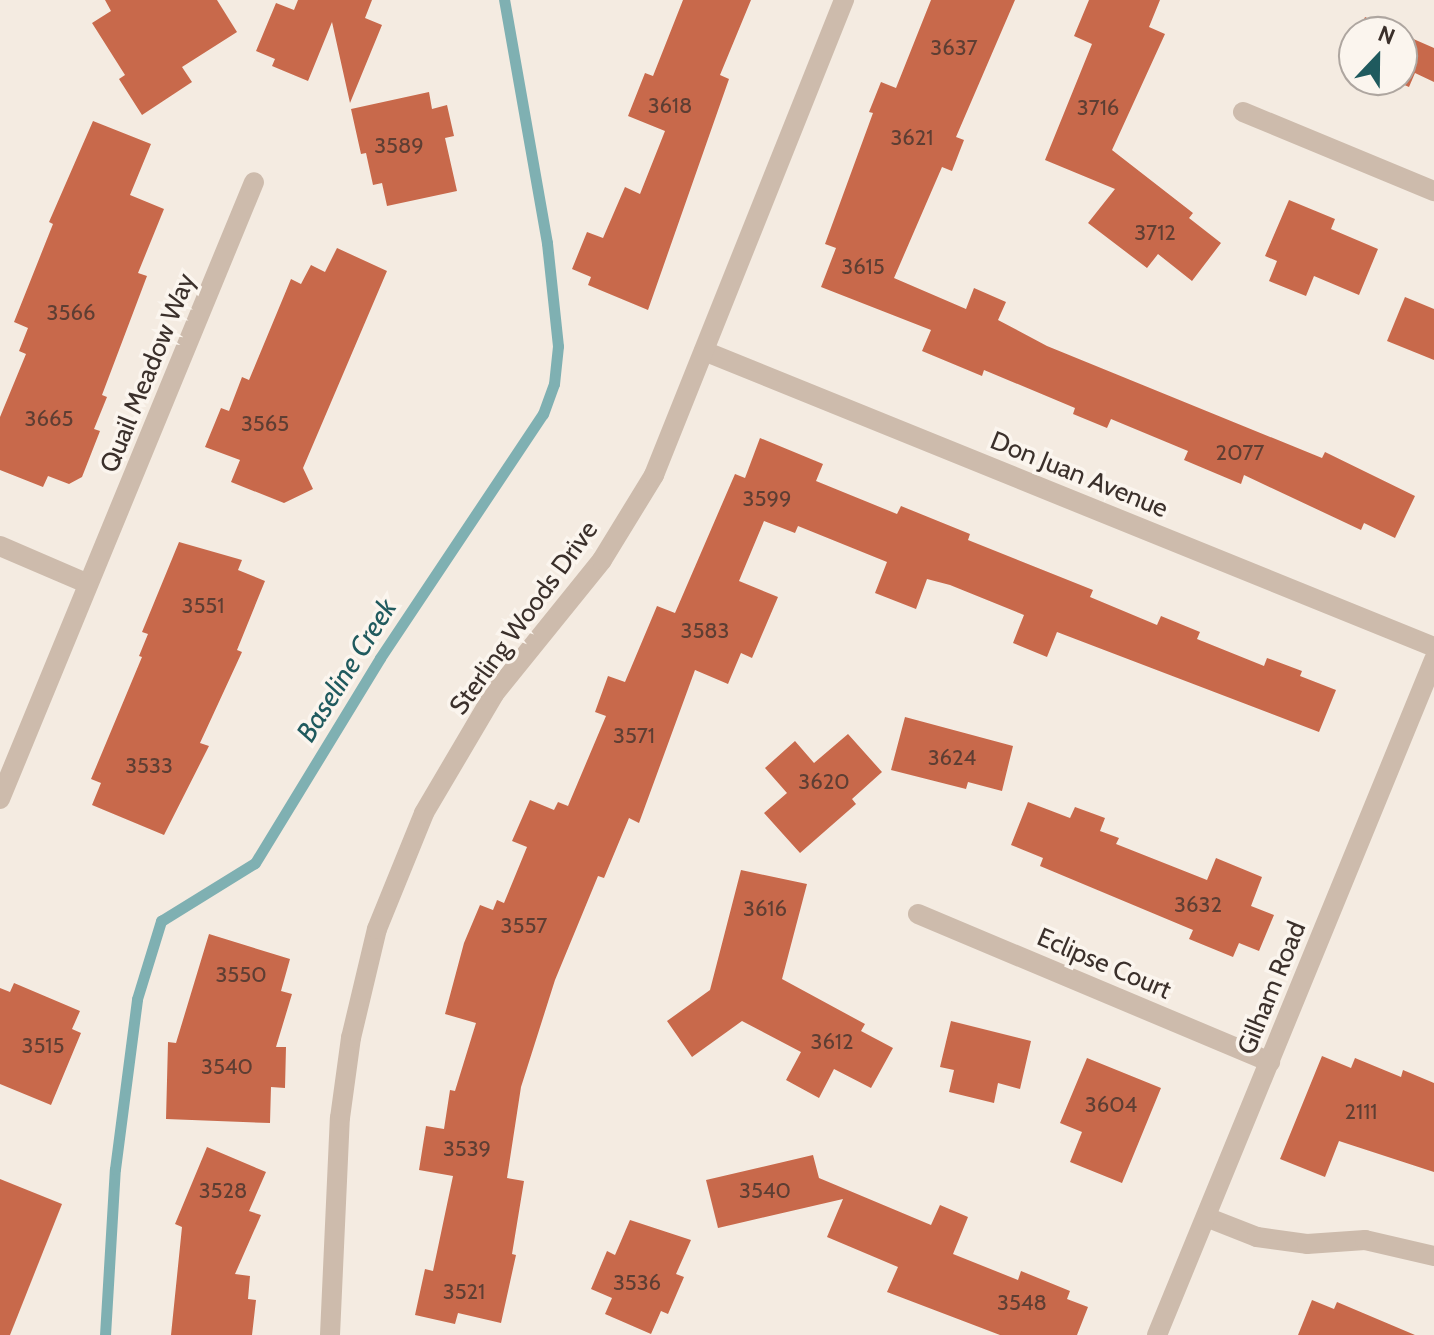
<!DOCTYPE html>
<html>
<head>
<meta charset="utf-8">
<style>
  body { margin:0 }
  #map { position:relative; width:1434px; height:1335px; overflow:hidden; background:#f4ebe1; font-family:Cabin,sans-serif }
  div>[style] { position:absolute }
  .stream>* { height:11px; margin:-5.5px; padding:0 5.5px; transform-origin:5.5px; border-radius:5.5px; background:#7fb0b2 }
  .building>* { inset:0; background:#c8694b }
  .minor>* { height:20px; margin:-10px; padding:0 10px; transform-origin:10px; border-radius:10px; background:#cdbbac }
  .tertiary>* { height:20px; margin:-10px; padding:0 10px; transform-origin:10px; border-radius:10px; background:#cdbbac }
  span { translate:-50% -50%; white-space:nowrap; text-align:center; line-height:1.15; -webkit-text-stroke:7px #fbf5ee; paint-order:stroke }
  .number-label { font-size:22px; color:#5e3e33 }
  .number-label span { -webkit-text-stroke-width:0 }
  .street-label { font-size:26px; color:#3b302b }
  .water-label { font-size:28px; color:#1f5a5e; font-style:italic }
  .north { position:absolute; left:1338px; top:16px; width:80px; height:80px; box-sizing:border-box; background:#fbf5ee; border:2px solid #aea6a0; border-radius:50%; rotate:22deg; font-size:22px; font-weight:700; line-height:32px; text-align:center; color:#3b302b }
  .north::after { content:''; display:block; margin:auto; width:28px; height:36px; background:#1f5a5e; clip-path:polygon(50% 0,100% 100%,50% 72%,0 100%) }
</style>
</head>
<body>
<div id="map">
  <div class="stream">
    <i style="left:105px;top:1335px;width:166px;rotate:-86.6deg"></i>
    <i style="left:115px;top:1169px;width:171px;rotate:-82.6deg"></i>
    <i style="left:137px;top:999px;width:82px;rotate:-72.9deg"></i>
    <i style="left:161px;top:921px;width:110px;rotate:-31.7deg"></i>
    <i style="left:255px;top:863px;width:240px;rotate:-58.6deg"></i>
    <i style="left:380px;top:658px;width:293px;rotate:-56.3deg"></i>
    <i style="left:543px;top:414px;width:32px;rotate:-70deg"></i>
    <i style="left:554px;top:384px;width:38px;rotate:-84deg"></i>
    <i style="left:558px;top:346px;width:104px;rotate:-96.1deg"></i>
    <i style="left:547px;top:243px;width:247px;rotate:-100deg"></i>
  </div>
  <div class="building">
    <i style="clip-path:polygon(105px 0,217px 0,237px 32px,182px 67px,192px 82px,142px 115px,119px 79px,125px 75px,92px 23px,111px 11px)"></i>
    <i style="clip-path:polygon(298px 0,372px 0,365px 18px,382px 25px,350px 103px,332px 22px,308px 81px,272px 66px,275px 59px,256px 51px,276px 3px,294px 10px)"></i>
    <i style="clip-path:polygon(683px 0,751px 0,720px 75px,729px 79px,648px 310px,588px 285px,591px 277px,572px 269px,587px 232px,603px 238px,625px 187px,640px 194px,665px 131px,628px 116px,645px 73px,653px 76px)"></i>
    <i style="clip-path:polygon(931px 0,1015px 0,956px 137px,964px 140px,952px 171px,942px 167px,894px 278px,966px 309px,974px 288px,1006px 302px,998px 320px,1047px 346px,1322px 458px,1325px 452px,1415px 496px,1395px 538px,1364px 523px,1361px 530px,1244px 475px,1241px 484px,1184px 460px,1188px 451px,1111px 419px,1107px 428px,1073px 414px,1075px 408px,984px 370px,982px 376px,922px 351px,931px 330px,821px 287px,836px 248px,825px 244px,873px 113px,869px 112px,881px 82px,896px 88px)"></i>
    <i style="clip-path:polygon(1089px 0,1160px 0,1149px 27px,1165px 34px,1112px 150px,1193px 213px,1189px 218px,1221px 243px,1192px 281px,1158px 254px,1147px 268px,1088px 223px,1115px 189px,1045px 160px,1092px 44px,1074px 36px)"></i>
    <i style="clip-path:polygon(1365px 17px,1398px 32px,1359px 32px)"></i>
    <i style="clip-path:polygon(1402px 34px,1434px 48px,1434px 82px,1415px 73px,1409px 87px,1393px 80px,1402px 80px)"></i>
    <i style="clip-path:polygon(429px 92px,432px 109px,447px 105px,454px 136px,445px 138px,457px 191px,387px 206px,382px 183px,373px 185px,366px 153px,361px 154px,351px 109px)"></i>
    <i style="clip-path:polygon(93px 121px,151px 144px,130px 195px,164px 209px,138px 273px,147px 276px,102px 395px,107px 397px,94px 429px,100px 431px,82px 477px,69px 484px,48px 476px,43px 487px,0 470px,0 417px,26px 354px,19px 351px,28px 328px,14px 322px,53px 224px,49px 222px)"></i>
    <i style="clip-path:polygon(1289px 200px,1335px 219px,1331px 229px,1378px 249px,1359px 295px,1314px 276px,1306px 296px,1269px 281px,1277px 261px,1265px 256px)"></i>
    <i style="clip-path:polygon(337px 248px,387px 271px,303px 468px,313px 489px,284px 503px,231px 482px,240px 460px,205px 447px,221px 408px,229px 411px,242px 377px,249px 380px,291px 279px,301px 284px,311px 265px,325px 272px)"></i>
    <i style="clip-path:polygon(1405px 297px,1434px 309px,1434px 360px,1387px 341px)"></i>
    <i style="clip-path:polygon(760px 438px,823px 464px,816px 481px,897px 514px,901px 506px,970px 534px,968px 540px,1093px 590px,1090px 597px,1157px 625px,1161px 616px,1200px 632px,1197px 639px,1264px 666px,1267px 658px,1302px 671px,1300px 676px,1336px 690px,1319px 732px,1057px 632px,1047px 657px,1013px 643px,1024px 615px,950px 585px,927px 579px,916px 609px,875px 593px,887px 562px,798px 526px,795px 533px,764px 521px,739px 581px,778px 597px,752px 658px,741px 653px,728px 684px,695px 670px,639px 823px,629px 818px,604px 878px,598px 876px,555px 980px,521px 1087px,507px 1178px,524px 1181px,512px 1254px,516px 1255px,501px 1323px,458px 1313px,455px 1324px,415px 1315px,425px 1269px,433px 1271px,453px 1176px,419px 1170px,426px 1126px,444px 1129px,450px 1090px,455px 1091px,476px 1023px,445px 1014px,464px 943px,480px 905px,493px 910px,497px 900px,504px 903px,527px 847px,512px 841px,530px 800px,554px 810px,558px 802px,568px 806px,606px 716px,595px 712px,608px 676px,625px 682px,657px 606px,675px 613px,735px 474px,745px 478px)"></i>
    <i style="clip-path:polygon(179px 542px,242px 560px,238px 570px,265px 581px,237px 650px,242px 652px,200px 743px,209px 746px,164px 835px,92px 805px,101px 783px,91px 779px,142px 657px,139px 656px,148px 634px,142px 632px)"></i>
    <i style="clip-path:polygon(905px 717px,1013px 746px,1002px 791px,968px 782px,966px 789px,891px 770px)"></i>
    <i style="clip-path:polygon(848px 734px,882px 772px,852px 799px,856px 804px,800px 853px,764px 813px,787px 793px,765px 768px,795px 741px,814px 763px)"></i>
    <i style="clip-path:polygon(1028px 802px,1070px 818px,1075px 807px,1105px 818px,1100px 831px,1119px 838px,1116px 844px,1207px 880px,1216px 858px,1262px 877px,1251px 906px,1274px 915px,1259px 951px,1239px 943px,1233px 957px,1189px 939px,1193px 930px,1040px 866px,1043px 858px,1011px 845px)"></i>
    <i style="clip-path:polygon(741px 870px,807px 884px,782px 979px,865px 1024px,861px 1031px,893px 1048px,871px 1088px,834px 1069px,819px 1098px,786px 1080px,801px 1052px,742px 1021px,692px 1057px,667px 1021px,710px 990px)"></i>
    <i style="clip-path:polygon(209px 934px,290px 959px,281px 991px,292px 994px,276px 1047px,286px 1047px,285px 1088px,271px 1087px,270px 1123px,166px 1119px,168px 1042px,176px 1043px)"></i>
    <i style="clip-path:polygon(14px 983px,80px 1011px,72px 1029px,81px 1033px,51px 1105px,0 1084px,0 988px,10px 992px)"></i>
    <i style="clip-path:polygon(951px 1021px,1031px 1041px,1020px 1089px,998px 1083px,994px 1103px,949px 1092px,954px 1070px,940px 1067px)"></i>
    <i style="clip-path:polygon(1322px 1056px,1351px 1068px,1355px 1058px,1401px 1077px,1403px 1070px,1434px 1083px,1434px 1172px,1339px 1141px,1325px 1177px,1280px 1159px)"></i>
    <i style="clip-path:polygon(1087px 1058px,1161px 1088px,1122px 1183px,1070px 1162px,1082px 1132px,1060px 1123px)"></i>
    <i style="clip-path:polygon(207px 1147px,266px 1172px,249px 1211px,261px 1215px,235px 1274px,250px 1276px,248px 1299px,256px 1300px,252px 1335px,171px 1335px,182px 1227px,175px 1224px)"></i>
    <i style="clip-path:polygon(813px 1155px,819px 1178px,931px 1225px,940px 1205px,968px 1217px,953px 1254px,1018px 1280px,1021px 1271px,1070px 1291px,1067px 1299px,1088px 1307px,1077px 1335px,1000px 1335px,887px 1292px,898px 1267px,827px 1237px,843px 1199px,718px 1228px,706px 1180px)"></i>
    <i style="clip-path:polygon(0 1179px,62px 1204px,10px 1335px,0 1335px)"></i>
    <i style="clip-path:polygon(630px 1220px,691px 1240px,676px 1274px,684px 1277px,668px 1314px,661px 1311px,651px 1334px,605px 1314px,612px 1298px,591px 1289px,607px 1251px,615px 1255px)"></i>
    <i style="clip-path:polygon(1312px 1300px,1334px 1309px,1337px 1302px,1415px 1335px,1298px 1335px)"></i>
  </div>
  <div class="minor">
    <i style="left:1243px;top:112px;width:207px;rotate:22.5deg"></i>
    <i style="left:704px;top:351px;width:788px;rotate:22.07deg"></i>
    <i style="left:0;top:546px;width:94px;rotate:23.3deg"></i>
    <i style="left:0;top:799px;width:667px;rotate:-67.62deg"></i>
    <i style="left:918px;top:914px;width:382px;rotate:22.8deg"></i>
    <i style="left:1206px;top:1217px;width:55px;rotate:21.4deg"></i>
    <i style="left:1257px;top:1237px;width:50px;rotate:8deg"></i>
    <i style="left:1307px;top:1244px;width:58px;rotate:-3.9deg"></i>
    <i style="left:1365px;top:1240px;width:71px;rotate:13.1deg"></i>
    <i style="left:330px;top:1335px;width:217px;rotate:-87.4deg"></i>
    <i style="left:340px;top:1118px;width:81px;rotate:-82.2deg"></i>
    <i style="left:351px;top:1038px;width:112px;rotate:-76.6deg"></i>
    <i style="left:377px;top:929px;width:125px;rotate:-67.9deg"></i>
    <i style="left:424px;top:813px;width:138px;rotate:-59.5deg"></i>
    <i style="left:494px;top:694px;width:172px;rotate:-51.1deg"></i>
    <i style="left:602px;top:560px;width:100px;rotate:-58.5deg"></i>
    <i style="left:654px;top:475px;width:512px;rotate:-68.2deg"></i>
  </div>
  <div class="tertiary">
    <i style="left:1157px;top:1335px;width:730px;rotate:-67.69deg"></i>
  </div>
  <div class="number-label">
    <span style="left:954px;top:48px">3637</span>
    <span style="left:670px;top:106px">3618</span>
    <span style="left:1098px;top:108px">3716</span>
    <span style="left:912px;top:138px">3621</span>
    <span style="left:399px;top:146px">3589</span>
    <span style="left:1155px;top:233px">3712</span>
    <span style="left:863px;top:267px">3615</span>
    <span style="left:71px;top:313px">3566</span>
    <span style="left:49px;top:419px">3665</span>
    <span style="left:265px;top:424px">3565</span>
    <span style="left:1240px;top:453px">2077</span>
    <span style="left:767px;top:499px">3599</span>
    <span style="left:203px;top:606px">3551</span>
    <span style="left:705px;top:631px">3583</span>
    <span style="left:634px;top:736px">3571</span>
    <span style="left:952px;top:758px">3624</span>
    <span style="left:149px;top:766px">3533</span>
    <span style="left:824px;top:782px">3620</span>
    <span style="left:1198px;top:905px">3632</span>
    <span style="left:765px;top:909px">3616</span>
    <span style="left:524px;top:926px">3557</span>
    <span style="left:241px;top:975px">3550</span>
    <span style="left:832px;top:1042px">3612</span>
    <span style="left:43px;top:1046px">3515</span>
    <span style="left:227px;top:1067px">3540</span>
    <span style="left:1111px;top:1105px">3604</span>
    <span style="left:1361px;top:1112px">2111</span>
    <span style="left:467px;top:1149px">3539</span>
    <span style="left:223px;top:1191px">3528</span>
    <span style="left:765px;top:1191px">3540</span>
    <span style="left:637px;top:1283px">3536</span>
    <span style="left:464px;top:1292px">3521</span>
    <span style="left:1022px;top:1303px">3548</span>
  </div>
  <div class="street-label">
    <span style="left:148px;top:373px;rotate:-68deg">Quail Meadow Way</span>
    <span style="left:1079px;top:475px;rotate:22deg">Don Juan Avenue</span>
    <span style="left:524px;top:618px;rotate:-54deg">Sterling Woods Drive</span>
    <span style="left:1104px;top:964px;rotate:23deg">Eclipse Court</span>
    <span style="left:1272px;top:988px;rotate:-68deg">Gilham Road</span>
  </div>
  <div class="water-label">
    <span style="left:346px;top:670px;rotate:-58deg">Baseline Creek</span>
  </div>
  <div class="north">N</div>
</div>
</body>
</html>
